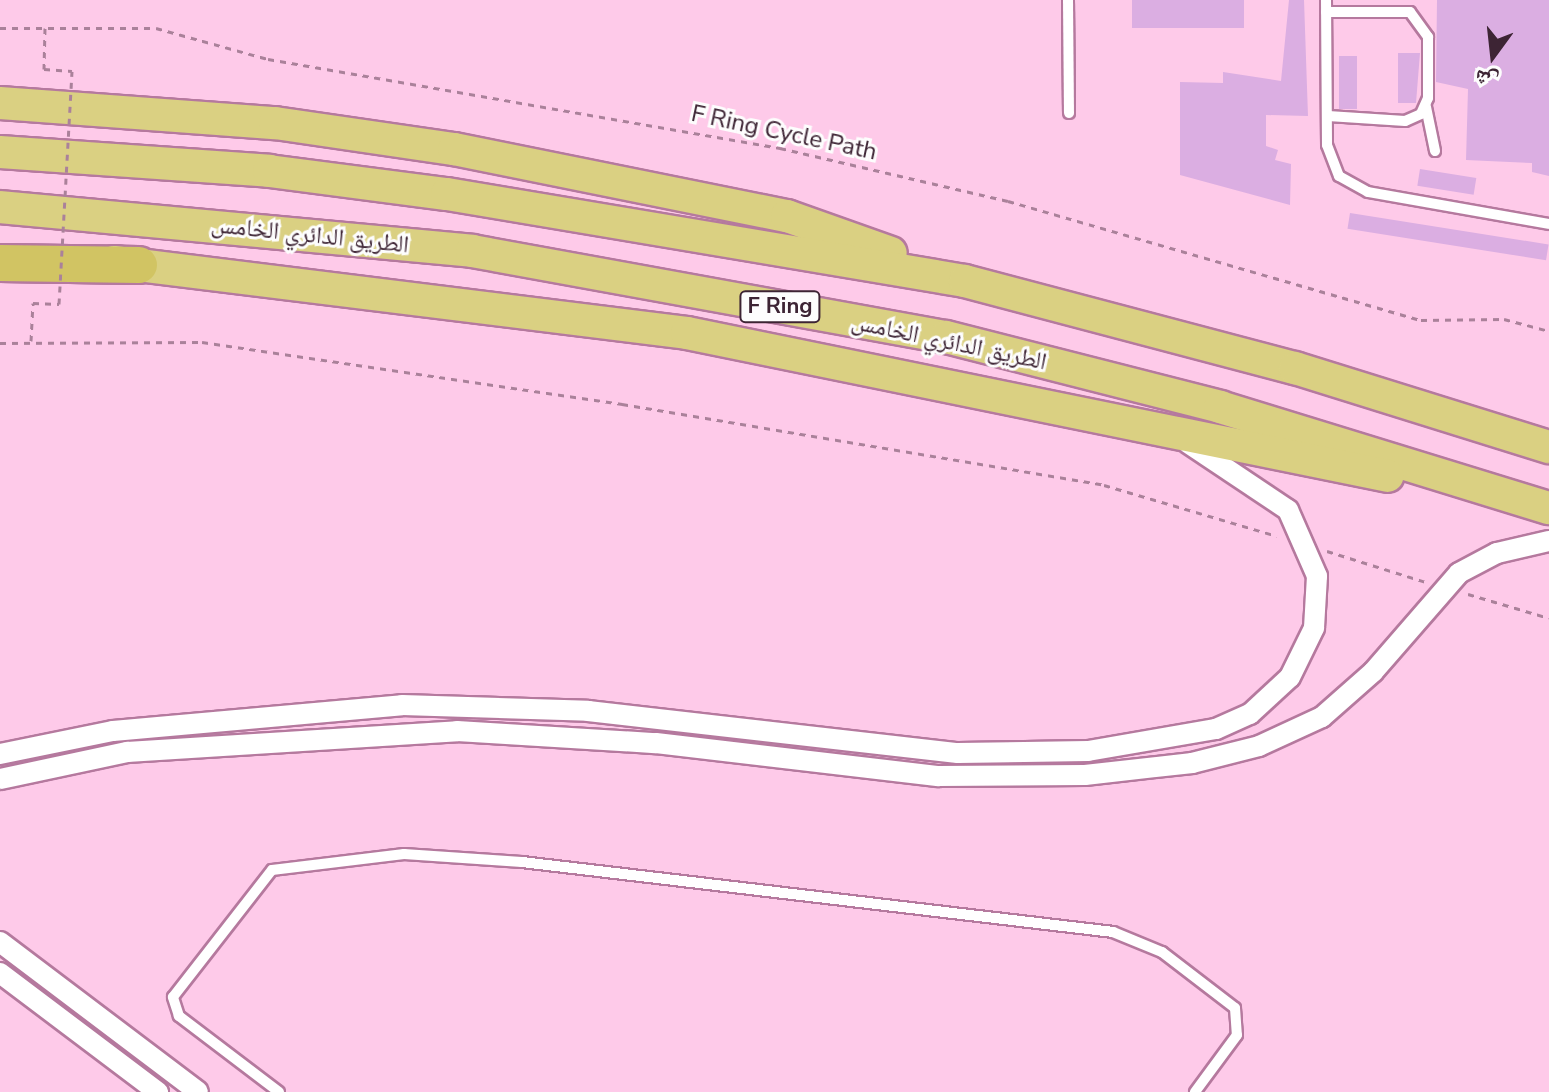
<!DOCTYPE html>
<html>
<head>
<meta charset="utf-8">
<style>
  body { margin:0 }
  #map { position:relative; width:1549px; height:1092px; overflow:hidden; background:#fecae9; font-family:"Nunito Sans","Noto Naskh Arabic",sans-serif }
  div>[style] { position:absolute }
  .building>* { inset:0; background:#dbaee2; transform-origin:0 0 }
  .path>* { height:3px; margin-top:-1.5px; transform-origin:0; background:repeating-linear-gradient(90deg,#aa819a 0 6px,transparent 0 12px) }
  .roads { filter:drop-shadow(2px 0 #b5799e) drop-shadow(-2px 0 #b5799e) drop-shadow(0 2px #b5799e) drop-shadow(0 -2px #b5799e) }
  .service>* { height:10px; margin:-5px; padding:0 5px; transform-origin:5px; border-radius:5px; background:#fff }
  .minor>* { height:20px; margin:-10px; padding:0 10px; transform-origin:10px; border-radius:10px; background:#fff }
  .trunk>* { height:32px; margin:-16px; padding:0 16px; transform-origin:16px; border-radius:16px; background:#dad082 }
  .motorway>* { height:36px; margin:-18px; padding:0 18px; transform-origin:18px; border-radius:18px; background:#d1c463 }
  .path-bridge>* { height:3px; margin-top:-1.5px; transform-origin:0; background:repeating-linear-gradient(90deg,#aa819a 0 6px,transparent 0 12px) }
  span { translate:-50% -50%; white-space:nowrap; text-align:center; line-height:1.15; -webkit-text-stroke:6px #fdfdfd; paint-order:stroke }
  .shield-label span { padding:2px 6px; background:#fdfdfd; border:2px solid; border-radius:6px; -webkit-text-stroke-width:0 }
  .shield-label { font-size:22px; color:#3d2434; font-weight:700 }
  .street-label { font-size:24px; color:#3d2434 }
  .north { position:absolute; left:1453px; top:16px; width:80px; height:80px; -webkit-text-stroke:6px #fdfdfd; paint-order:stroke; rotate:195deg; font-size:22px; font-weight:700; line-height:32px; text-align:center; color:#3d2434 }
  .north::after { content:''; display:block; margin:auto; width:28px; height:36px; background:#3d2434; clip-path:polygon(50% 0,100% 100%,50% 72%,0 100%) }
</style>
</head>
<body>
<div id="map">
  <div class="building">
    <i style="left:1132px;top:0;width:112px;height:28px"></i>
    <i style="clip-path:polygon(1289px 0,1304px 0,1308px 116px,1266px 115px,1266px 146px,1278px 150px,1275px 160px,1291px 164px,1290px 205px,1180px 175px,1180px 82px,1223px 83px,1223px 72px,1281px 81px)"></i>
    <i style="clip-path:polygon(1437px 0,1549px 0,1549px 176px,1532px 172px,1532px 163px,1466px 160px,1468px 89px,1436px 82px)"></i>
    <i style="clip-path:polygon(1398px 53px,1420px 53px,1416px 103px,1398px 103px)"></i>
    <i style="left:1339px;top:56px;width:18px;height:53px"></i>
    <i style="left:1420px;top:169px;width:57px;height:17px;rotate:9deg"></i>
    <i style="left:1350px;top:213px;width:201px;height:16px;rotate:9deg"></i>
  </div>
  <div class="path">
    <i style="left:0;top:28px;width:156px"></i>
    <i style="left:156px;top:28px;width:116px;rotate:15.5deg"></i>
    <i style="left:268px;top:59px;width:520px;rotate:9.86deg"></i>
    <i style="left:780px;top:148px;width:234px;rotate:13.1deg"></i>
    <i style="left:1008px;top:201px;width:430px;rotate:16.1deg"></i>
    <i style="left:1421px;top:320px;width:83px;rotate:-0.7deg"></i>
    <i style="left:1504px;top:319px;width:47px;rotate:14.9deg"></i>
    <i style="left:45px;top:28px;width:41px;rotate:91.4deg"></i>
    <i style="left:44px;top:69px;width:28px;rotate:4deg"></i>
    <i style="left:31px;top:341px;width:38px;rotate:-87deg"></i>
    <i style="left:33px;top:303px;width:26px;rotate:2deg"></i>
    <i style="left:0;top:343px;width:202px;rotate:-0.3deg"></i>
    <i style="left:202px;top:342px;width:425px;rotate:8.4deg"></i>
    <i style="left:622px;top:404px;width:489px;rotate:9.5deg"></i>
    <i style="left:1104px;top:485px;width:180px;rotate:16.4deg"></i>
    <i style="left:1327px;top:551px;width:104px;rotate:17.4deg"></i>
    <i style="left:1468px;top:594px;width:84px;rotate:16.5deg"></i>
  </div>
  <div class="roads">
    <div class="service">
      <i style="left:1068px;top:0;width:113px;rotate:89.5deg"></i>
      <i style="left:1326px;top:0;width:145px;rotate:89.6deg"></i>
      <i style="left:1327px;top:145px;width:33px;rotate:69deg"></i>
      <i style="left:1339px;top:176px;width:33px;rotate:29deg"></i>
      <i style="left:1368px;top:192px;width:184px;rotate:10deg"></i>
      <i style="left:1326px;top:12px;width:84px"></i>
      <i style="left:1410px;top:12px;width:31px;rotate:54deg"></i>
      <i style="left:1428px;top:37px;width:61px;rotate:90deg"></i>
      <i style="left:1428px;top:98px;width:17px;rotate:114deg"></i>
      <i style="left:1421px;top:114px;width:17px;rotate:156deg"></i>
      <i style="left:1405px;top:121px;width:77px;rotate:-176.3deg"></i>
      <i style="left:1426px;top:107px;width:45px;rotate:78.4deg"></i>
      <i style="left:279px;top:1092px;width:126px;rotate:-142.8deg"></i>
      <i style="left:179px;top:1016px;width:20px;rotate:-108deg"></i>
      <i style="left:173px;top:997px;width:161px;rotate:-52.1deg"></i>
      <i style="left:272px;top:870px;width:133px;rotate:-6.9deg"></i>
      <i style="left:404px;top:854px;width:118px;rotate:3.9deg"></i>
      <i style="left:522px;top:862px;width:595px;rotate:6.75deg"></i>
      <i style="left:1113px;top:932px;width:53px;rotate:22.2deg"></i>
      <i style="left:1162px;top:952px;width:92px;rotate:37.5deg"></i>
      <i style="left:1235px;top:1008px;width:27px;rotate:86deg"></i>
      <i style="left:1237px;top:1035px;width:71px;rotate:126.4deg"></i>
    </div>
    <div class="minor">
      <i style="left:0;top:754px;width:115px;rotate:-11.5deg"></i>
      <i style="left:113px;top:731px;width:290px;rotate:-5.1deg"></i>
      <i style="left:402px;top:705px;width:186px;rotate:1.8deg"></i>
      <i style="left:588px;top:711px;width:372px;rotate:6.5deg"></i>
      <i style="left:958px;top:753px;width:130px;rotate:-0.9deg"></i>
      <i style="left:1088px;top:751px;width:130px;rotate:-9.8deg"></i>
      <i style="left:1216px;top:729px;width:37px;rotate:-24deg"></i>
      <i style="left:1250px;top:714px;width:54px;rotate:-42.8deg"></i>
      <i style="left:1290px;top:677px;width:55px;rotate:-63.9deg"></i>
      <i style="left:1314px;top:628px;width:52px;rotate:-86.7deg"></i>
      <i style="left:1317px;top:576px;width:72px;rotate:-113.7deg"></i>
      <i style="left:1288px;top:510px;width:120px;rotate:-146.2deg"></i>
      <i style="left:0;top:779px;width:130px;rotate:-12deg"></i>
      <i style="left:127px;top:752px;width:331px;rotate:-3.6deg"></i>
      <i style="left:457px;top:731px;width:199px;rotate:3.5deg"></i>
      <i style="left:656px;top:743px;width:285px;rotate:6.7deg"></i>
      <i style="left:939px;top:776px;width:146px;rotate:-0.4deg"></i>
      <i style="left:1085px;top:775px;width:108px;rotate:-6.4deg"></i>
      <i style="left:1192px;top:763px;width:69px;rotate:-14.2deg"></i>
      <i style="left:1259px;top:746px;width:69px;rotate:-24.7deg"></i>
      <i style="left:1322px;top:717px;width:68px;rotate:-41.4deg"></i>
      <i style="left:1373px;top:672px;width:131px;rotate:-49deg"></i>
      <i style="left:1459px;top:573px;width:43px;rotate:-27.8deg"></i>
      <i style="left:1497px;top:553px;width:53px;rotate:-13deg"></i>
      <i style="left:0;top:942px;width:248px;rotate:37.1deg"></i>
      <i style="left:0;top:973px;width:198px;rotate:37deg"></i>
    </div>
    <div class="trunk">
      <i style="left:0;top:103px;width:276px;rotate:4.2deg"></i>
      <i style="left:275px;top:123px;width:181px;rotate:8.3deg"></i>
      <i style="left:454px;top:149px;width:340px;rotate:11.4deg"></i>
      <i style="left:787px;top:216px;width:110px;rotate:19.6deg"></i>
      <i style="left:0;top:152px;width:270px;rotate:4deg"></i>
      <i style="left:269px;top:171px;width:179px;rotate:7.4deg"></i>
      <i style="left:447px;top:194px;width:525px;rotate:9.53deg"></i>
      <i style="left:965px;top:281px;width:341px;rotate:14.8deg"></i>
      <i style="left:1295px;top:368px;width:266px;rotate:17.3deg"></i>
      <i style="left:0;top:207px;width:474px;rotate:5.3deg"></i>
      <i style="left:472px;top:251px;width:482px;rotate:10.3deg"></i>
      <i style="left:946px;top:337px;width:283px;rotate:14.3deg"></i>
      <i style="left:1220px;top:407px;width:344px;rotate:17.1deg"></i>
      <i style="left:114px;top:262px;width:577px;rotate:7.06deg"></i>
      <i style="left:687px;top:333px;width:715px;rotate:11.53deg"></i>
    </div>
    <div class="motorway">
      <i style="left:0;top:263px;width:139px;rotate:0.8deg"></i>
    </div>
  </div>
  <div class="path-bridge">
    <i style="left:59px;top:304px;width:233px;rotate:-86.8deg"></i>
  </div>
  <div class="shield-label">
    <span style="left:780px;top:307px">F Ring</span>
  </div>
  <div class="street-label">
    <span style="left:784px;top:133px;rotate:12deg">F Ring Cycle Path</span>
    <span style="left:310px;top:235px;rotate:6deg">الطريق الدائري الخامس</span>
    <span style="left:949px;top:342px;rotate:12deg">الطريق الدائري الخامس</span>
  </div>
  <div class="north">ش</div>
</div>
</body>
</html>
